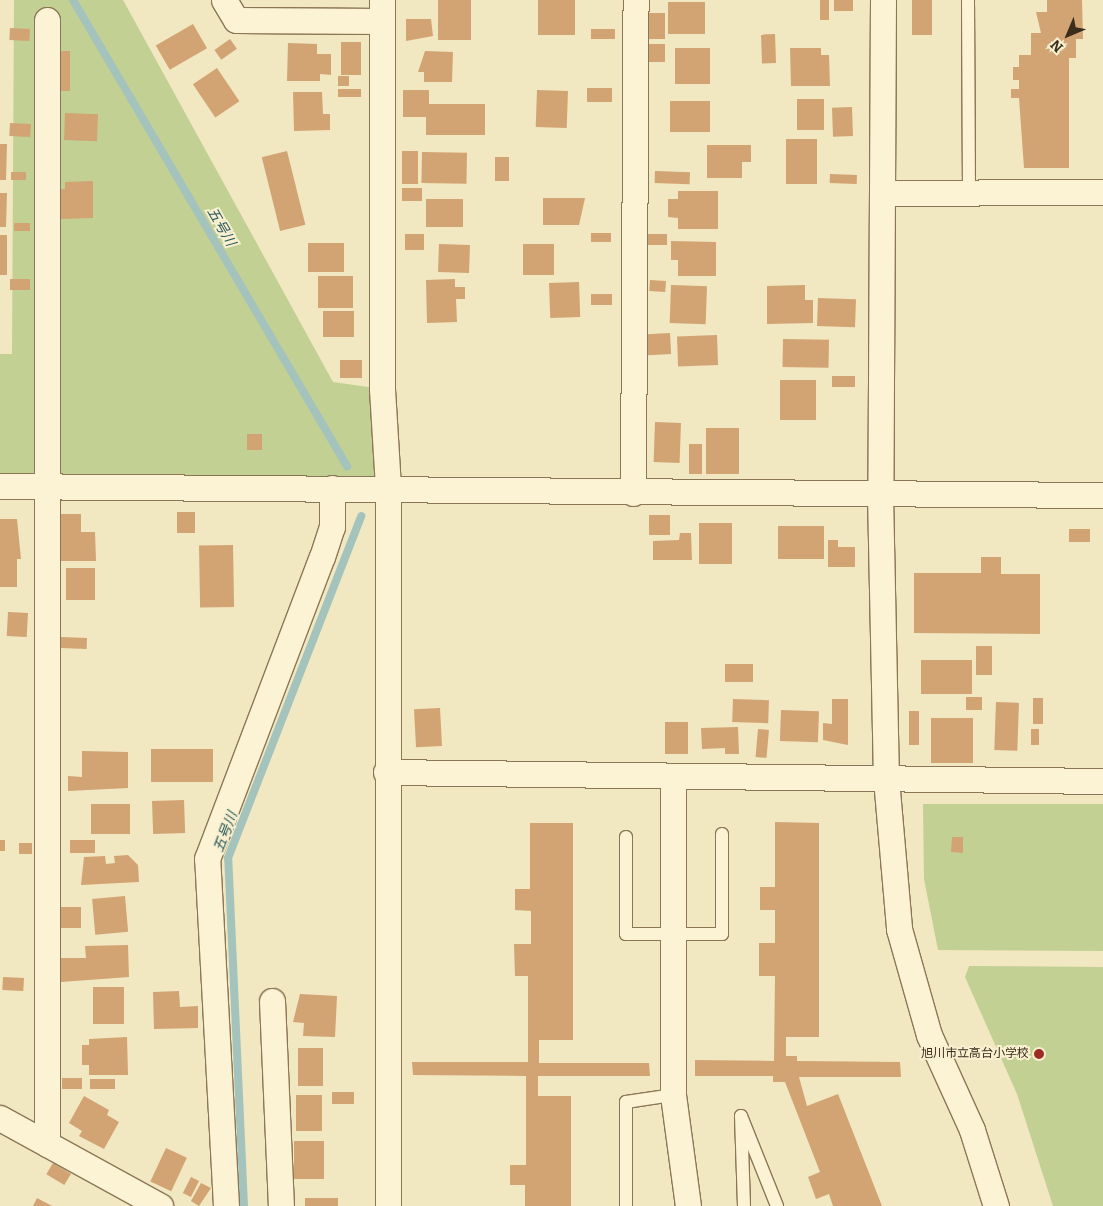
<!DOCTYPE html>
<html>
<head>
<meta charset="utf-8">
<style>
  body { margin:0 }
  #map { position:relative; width:1103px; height:1206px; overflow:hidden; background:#f1e7c0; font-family:Bitter,"Noto Sans JP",serif }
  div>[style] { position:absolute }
  .green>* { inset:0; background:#c3d093 }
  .stream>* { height:8px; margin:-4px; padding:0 4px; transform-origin:4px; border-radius:4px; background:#a3c3bc }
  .building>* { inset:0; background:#d2a373; transform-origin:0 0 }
  .roads { filter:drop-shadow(1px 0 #8b7756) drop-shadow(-1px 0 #8b7756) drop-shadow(0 1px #8b7756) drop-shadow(0 -1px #8b7756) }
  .service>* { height:12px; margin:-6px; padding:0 6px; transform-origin:6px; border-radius:6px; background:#fbf3d3 }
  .minor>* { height:25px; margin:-12.5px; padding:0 12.5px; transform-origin:12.5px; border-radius:12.5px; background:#fbf3d3 }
  .dots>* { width:14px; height:14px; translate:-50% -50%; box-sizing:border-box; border:2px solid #f8f0d0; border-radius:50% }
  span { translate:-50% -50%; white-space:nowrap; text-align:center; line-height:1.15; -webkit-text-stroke:4px #f8f0d0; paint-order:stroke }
  .poi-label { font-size:12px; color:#3a2d1c }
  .right { translate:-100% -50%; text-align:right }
  .water-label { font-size:14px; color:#2a595b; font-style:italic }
  .north { position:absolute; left:1043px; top:10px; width:50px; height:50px; -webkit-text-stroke:4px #f8f0d0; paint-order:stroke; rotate:225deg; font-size:14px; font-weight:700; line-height:20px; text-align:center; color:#3a2d1c }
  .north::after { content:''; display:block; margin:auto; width:18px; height:22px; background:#3a2d1c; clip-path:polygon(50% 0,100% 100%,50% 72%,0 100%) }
</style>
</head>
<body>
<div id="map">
  <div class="green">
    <i style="clip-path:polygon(14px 0,123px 0,333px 382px,382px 389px,388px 488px,0 487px,0 354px,12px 354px)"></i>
    <i style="clip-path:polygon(923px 804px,1103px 804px,1103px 951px,938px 950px,924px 879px)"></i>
    <i style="clip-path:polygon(969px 966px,1103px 967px,1103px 1206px,1053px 1206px,1017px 1094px,965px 977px)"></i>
  </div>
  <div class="stream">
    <i style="left:73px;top:0;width:541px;rotate:59.55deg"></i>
    <i style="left:244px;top:1206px;width:348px;rotate:-92.6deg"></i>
    <i style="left:228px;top:858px;width:367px;rotate:-68.7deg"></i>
  </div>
  <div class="building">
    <i style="left:438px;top:0;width:33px;height:40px"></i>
    <i style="left:538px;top:0;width:37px;height:35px"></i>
    <i style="left:820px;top:0;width:9px;height:20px"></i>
    <i style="left:834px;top:0;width:19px;height:11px"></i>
    <i style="left:912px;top:0;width:20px;height:35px"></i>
    <i style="clip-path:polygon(1047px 0,1082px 0,1083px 39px,1076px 39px,1076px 58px,1069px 58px,1069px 168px,1024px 168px,1019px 98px,1011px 98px,1011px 89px,1019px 89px,1019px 80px,1013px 80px,1013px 67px,1019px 67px,1019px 55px,1031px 55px,1031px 33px,1041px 33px,1036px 12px,1047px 12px)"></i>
    <i style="left:668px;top:2px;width:37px;height:32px"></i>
    <i style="left:648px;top:13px;width:17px;height:26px"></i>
    <i style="clip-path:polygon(406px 19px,431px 19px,433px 36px,406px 41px)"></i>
    <i style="left:193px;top:24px;width:28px;height:43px;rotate:60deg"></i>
    <i style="left:10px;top:28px;width:20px;height:12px;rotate:3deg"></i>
    <i style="left:591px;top:29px;width:24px;height:10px"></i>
    <i style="left:775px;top:34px;width:29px;height:14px;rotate:88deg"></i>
    <i style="left:230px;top:39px;width:12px;height:19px;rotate:55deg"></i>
    <i style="left:341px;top:42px;width:20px;height:33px"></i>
    <i style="clip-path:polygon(288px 43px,317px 44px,317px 54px,331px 54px,331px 75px,320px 74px,320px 81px,287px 81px)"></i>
    <i style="left:647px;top:44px;width:18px;height:18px"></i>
    <i style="left:675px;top:48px;width:35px;height:36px"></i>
    <i style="clip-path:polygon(790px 48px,821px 48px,821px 55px,829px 55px,830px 86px,791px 86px)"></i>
    <i style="left:61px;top:51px;width:9px;height:40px"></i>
    <i style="clip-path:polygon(425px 51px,453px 52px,452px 82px,424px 82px,424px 72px,418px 72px)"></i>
    <i style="left:217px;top:68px;width:40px;height:29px;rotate:56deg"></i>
    <i style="left:338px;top:76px;width:11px;height:10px"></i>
    <i style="left:612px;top:88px;width:14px;height:25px;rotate:90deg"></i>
    <i style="left:338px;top:89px;width:23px;height:8px"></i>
    <i style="clip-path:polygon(403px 90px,429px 90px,429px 104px,485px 104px,485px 135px,426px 135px,426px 117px,403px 117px)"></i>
    <i style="left:537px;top:90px;width:31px;height:37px;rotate:2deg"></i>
    <i style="clip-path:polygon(293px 92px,322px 92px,323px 114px,330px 114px,330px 130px,294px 131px)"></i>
    <i style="left:797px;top:99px;width:27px;height:31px"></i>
    <i style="left:670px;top:101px;width:40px;height:31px"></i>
    <i style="left:852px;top:107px;width:29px;height:20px;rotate:88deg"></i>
    <i style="left:65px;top:113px;width:33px;height:27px;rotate:2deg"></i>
    <i style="left:10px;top:123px;width:21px;height:13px;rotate:3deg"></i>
    <i style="left:786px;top:139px;width:31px;height:45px"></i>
    <i style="clip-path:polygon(0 144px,7px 144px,6px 180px,0 180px)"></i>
    <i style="clip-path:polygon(707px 145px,751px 145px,751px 162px,742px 162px,742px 178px,707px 178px)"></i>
    <i style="left:287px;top:151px;width:76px;height:26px;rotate:76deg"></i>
    <i style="left:402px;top:151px;width:16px;height:33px"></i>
    <i style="left:422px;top:152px;width:45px;height:31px;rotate:1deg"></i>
    <i style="left:495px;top:157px;width:14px;height:24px"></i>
    <i style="left:655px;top:171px;width:35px;height:12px;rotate:2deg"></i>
    <i style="left:26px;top:172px;width:8px;height:15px;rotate:90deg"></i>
    <i style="left:830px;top:174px;width:27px;height:9px;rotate:2deg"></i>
    <i style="clip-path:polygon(93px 181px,93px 218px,60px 219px,59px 189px,65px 189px,65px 182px)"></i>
    <i style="left:402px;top:188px;width:20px;height:13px"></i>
    <i style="clip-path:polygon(678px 191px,718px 191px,718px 229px,678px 229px,678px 218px,668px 217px,668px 199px,678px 199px)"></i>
    <i style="clip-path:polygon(0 193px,7px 193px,6px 227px,0 227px)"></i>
    <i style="clip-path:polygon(543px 198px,585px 198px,579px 225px,543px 225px)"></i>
    <i style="left:426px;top:199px;width:37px;height:28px"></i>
    <i style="left:14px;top:223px;width:16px;height:8px"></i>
    <i style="left:611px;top:233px;width:9px;height:20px;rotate:90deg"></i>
    <i style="left:405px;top:234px;width:19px;height:16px"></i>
    <i style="left:647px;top:234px;width:20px;height:11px"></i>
    <i style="left:0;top:235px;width:7px;height:40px"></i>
    <i style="clip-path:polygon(671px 241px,716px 242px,716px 276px,678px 276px,678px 260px,671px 260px)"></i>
    <i style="left:308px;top:243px;width:36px;height:29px"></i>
    <i style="left:439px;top:244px;width:31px;height:28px;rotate:2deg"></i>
    <i style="left:523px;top:244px;width:31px;height:31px"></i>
    <i style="left:318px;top:276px;width:35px;height:32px"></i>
    <i style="left:30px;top:279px;width:11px;height:20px;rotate:90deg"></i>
    <i style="clip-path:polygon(455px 279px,455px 287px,465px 287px,465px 299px,456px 299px,457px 322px,427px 323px,426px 280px)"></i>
    <i style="left:650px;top:280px;width:16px;height:11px;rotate:4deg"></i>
    <i style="left:579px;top:282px;width:35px;height:30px;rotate:88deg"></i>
    <i style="left:671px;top:285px;width:36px;height:38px;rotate:2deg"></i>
    <i style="clip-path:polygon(805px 285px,805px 300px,813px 300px,813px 323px,767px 324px,767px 286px)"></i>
    <i style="left:612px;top:294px;width:11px;height:21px;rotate:90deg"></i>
    <i style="left:818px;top:298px;width:38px;height:28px;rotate:2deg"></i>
    <i style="left:323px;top:311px;width:31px;height:26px"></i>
    <i style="left:670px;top:333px;width:21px;height:23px;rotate:87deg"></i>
    <i style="left:717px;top:335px;width:30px;height:40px;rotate:88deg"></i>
    <i style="left:783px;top:339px;width:46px;height:28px;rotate:1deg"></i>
    <i style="left:340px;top:360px;width:22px;height:18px"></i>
    <i style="left:832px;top:376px;width:23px;height:11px"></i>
    <i style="left:780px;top:380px;width:36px;height:40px"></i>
    <i style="left:655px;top:422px;width:26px;height:40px;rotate:2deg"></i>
    <i style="left:706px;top:428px;width:33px;height:46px"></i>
    <i style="left:247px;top:434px;width:15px;height:16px"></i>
    <i style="left:689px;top:444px;width:13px;height:30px"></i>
    <i style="left:177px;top:512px;width:18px;height:21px"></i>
    <i style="clip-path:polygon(61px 514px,81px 514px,81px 532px,95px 532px,96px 561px,61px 561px)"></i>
    <i style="left:649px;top:515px;width:21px;height:20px"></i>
    <i style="clip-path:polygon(0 519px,17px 519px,21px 559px,17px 559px,17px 587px,0 587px)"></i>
    <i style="left:732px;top:523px;width:41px;height:33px;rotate:90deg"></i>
    <i style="left:778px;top:526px;width:46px;height:33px"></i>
    <i style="left:1090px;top:529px;width:13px;height:21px;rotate:90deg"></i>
    <i style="clip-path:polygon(680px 533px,691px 533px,692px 560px,653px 560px,653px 541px,679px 540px)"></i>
    <i style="clip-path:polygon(828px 540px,838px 540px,838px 547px,855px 547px,855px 567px,828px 567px)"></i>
    <i style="left:233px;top:545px;width:62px;height:34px;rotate:89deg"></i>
    <i style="clip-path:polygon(981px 557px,1001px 557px,1001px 574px,1040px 574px,1040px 634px,914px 633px,914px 573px,981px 573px)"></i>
    <i style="left:66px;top:568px;width:29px;height:32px"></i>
    <i style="left:8px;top:612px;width:20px;height:24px;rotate:3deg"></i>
    <i style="left:61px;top:637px;width:26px;height:11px;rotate:2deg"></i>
    <i style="left:976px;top:646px;width:16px;height:29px"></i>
    <i style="left:921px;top:660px;width:51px;height:34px"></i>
    <i style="left:725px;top:664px;width:28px;height:18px"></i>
    <i style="left:966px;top:697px;width:16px;height:13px"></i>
    <i style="left:1033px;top:698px;width:10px;height:26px"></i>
    <i style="left:733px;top:699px;width:36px;height:23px;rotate:2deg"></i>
    <i style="clip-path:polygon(832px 699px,848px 699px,848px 745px,823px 740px,823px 723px,832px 724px)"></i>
    <i style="left:996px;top:702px;width:23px;height:48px;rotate:2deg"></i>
    <i style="left:440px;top:708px;width:38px;height:26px;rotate:87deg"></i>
    <i style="left:781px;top:710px;width:38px;height:31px;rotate:2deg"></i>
    <i style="left:909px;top:711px;width:10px;height:34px"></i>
    <i style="left:931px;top:718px;width:42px;height:45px"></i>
    <i style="left:665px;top:722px;width:23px;height:32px"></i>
    <i style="clip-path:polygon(738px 727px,739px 754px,725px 754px,725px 748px,702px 749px,701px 728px)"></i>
    <i style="left:758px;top:729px;width:11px;height:28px;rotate:5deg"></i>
    <i style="left:1031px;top:729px;width:8px;height:16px"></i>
    <i style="left:213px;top:749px;width:33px;height:62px;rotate:90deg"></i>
    <i style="clip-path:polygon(82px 751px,128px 752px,128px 788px,68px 791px,68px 776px,82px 777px)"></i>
    <i style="left:184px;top:800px;width:33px;height:32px;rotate:88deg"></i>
    <i style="left:91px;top:804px;width:39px;height:30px"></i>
    <i style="clip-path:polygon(775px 822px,819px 823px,819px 1037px,786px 1037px,786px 1056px,797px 1056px,797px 1061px,900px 1062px,901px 1077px,799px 1077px,807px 1106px,838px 1094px,882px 1206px,833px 1206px,829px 1194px,816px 1199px,808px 1177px,820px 1172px,785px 1082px,773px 1082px,773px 1076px,695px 1076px,695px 1060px,774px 1061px,775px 976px,759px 976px,759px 943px,775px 943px,775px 910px,760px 910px,760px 887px,775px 887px)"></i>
    <i style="clip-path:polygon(530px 823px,573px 823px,573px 1040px,539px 1040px,539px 1063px,649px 1063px,650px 1076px,538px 1076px,538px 1096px,571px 1096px,571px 1206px,525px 1206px,525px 1185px,510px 1185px,510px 1165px,526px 1165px,526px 1076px,413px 1075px,412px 1062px,528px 1062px,528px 976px,515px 976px,514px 944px,531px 944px,531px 911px,515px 910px,515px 889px,530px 889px)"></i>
    <i style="clip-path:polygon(952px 837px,963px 837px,963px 853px,951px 852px)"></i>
    <i style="left:0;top:840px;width:5px;height:11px"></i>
    <i style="left:70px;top:840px;width:25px;height:13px"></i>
    <i style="left:19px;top:843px;width:13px;height:11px"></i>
    <i style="clip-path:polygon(128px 855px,138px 865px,139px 882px,81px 885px,84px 857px,105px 856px,106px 864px,115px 863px,114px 856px)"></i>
    <i style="left:125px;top:896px;width:36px;height:33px;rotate:85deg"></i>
    <i style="left:61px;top:907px;width:20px;height:21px"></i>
    <i style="clip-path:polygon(128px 945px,129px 977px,61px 982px,60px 958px,86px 958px,85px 946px)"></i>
    <i style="left:3px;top:977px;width:21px;height:13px;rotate:3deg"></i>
    <i style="left:93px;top:987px;width:31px;height:37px"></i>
    <i style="clip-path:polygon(179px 991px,180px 1007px,198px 1006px,198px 1028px,154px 1029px,153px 992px)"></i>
    <i style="clip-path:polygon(300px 994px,337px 996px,335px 1037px,303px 1036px,304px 1023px,293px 1022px)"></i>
    <i style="clip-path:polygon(127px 1037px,128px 1075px,89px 1075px,89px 1065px,82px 1065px,82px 1045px,89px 1045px,89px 1039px)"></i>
    <i style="left:298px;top:1048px;width:25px;height:38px"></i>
    <i style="left:62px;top:1078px;width:20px;height:11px"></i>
    <i style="left:115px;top:1079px;width:10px;height:25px;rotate:90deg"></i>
    <i style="left:332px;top:1092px;width:22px;height:12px"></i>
    <i style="left:296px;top:1095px;width:26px;height:36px"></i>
    <i style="clip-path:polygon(84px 1096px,109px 1110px,107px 1115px,119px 1122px,104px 1149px,79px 1136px,82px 1131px,69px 1123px)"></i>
    <i style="left:294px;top:1141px;width:30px;height:38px"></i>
    <i style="left:166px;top:1148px;width:23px;height:37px;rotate:25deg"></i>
    <i style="left:53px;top:1163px;width:21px;height:13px;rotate:31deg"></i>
    <i style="left:191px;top:1177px;width:9px;height:18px;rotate:27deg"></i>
    <i style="clip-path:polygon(201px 1183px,211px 1188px,199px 1206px,191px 1201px)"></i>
    <i style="clip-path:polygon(37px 1198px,52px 1206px,33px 1206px)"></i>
    <i style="left:338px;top:1198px;width:8px;height:33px;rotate:90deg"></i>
  </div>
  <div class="roads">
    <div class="service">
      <i style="left:968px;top:0;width:192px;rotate:89.7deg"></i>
      <i style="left:626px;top:837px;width:97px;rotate:90deg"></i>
      <i style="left:626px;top:934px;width:96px"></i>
      <i style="left:722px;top:934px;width:100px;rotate:-90deg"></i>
      <i style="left:626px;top:1206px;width:104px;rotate:-90deg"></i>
      <i style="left:626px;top:1102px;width:48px;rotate:-8.5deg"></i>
      <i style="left:744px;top:1206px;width:90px;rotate:-91.9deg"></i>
      <i style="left:741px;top:1116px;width:97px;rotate:68.2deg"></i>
    </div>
    <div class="minor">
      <i style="left:224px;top:0;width:23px;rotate:59deg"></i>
      <i style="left:236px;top:20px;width:146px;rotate:0.4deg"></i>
      <i style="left:382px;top:0;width:389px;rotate:90deg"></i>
      <i style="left:382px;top:389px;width:99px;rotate:86.5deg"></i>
      <i style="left:388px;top:488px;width:718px;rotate:90deg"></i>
      <i style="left:883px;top:0;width:494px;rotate:90.3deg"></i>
      <i style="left:880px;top:494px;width:285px;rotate:88.8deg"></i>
      <i style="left:886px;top:779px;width:151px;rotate:85deg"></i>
      <i style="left:899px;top:929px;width:110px;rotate:74.2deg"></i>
      <i style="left:929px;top:1035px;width:104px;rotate:65.6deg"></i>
      <i style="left:972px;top:1130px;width:80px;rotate:72.5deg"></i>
      <i style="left:884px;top:193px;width:219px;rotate:-0.3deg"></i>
      <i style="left:0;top:486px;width:1103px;rotate:0.47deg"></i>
      <i style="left:633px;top:493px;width:493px;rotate:-89.7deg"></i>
      <i style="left:386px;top:772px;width:717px;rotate:0.72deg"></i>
      <i style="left:673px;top:777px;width:318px;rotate:90deg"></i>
      <i style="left:673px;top:1095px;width:112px;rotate:82.3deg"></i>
      <i style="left:272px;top:1001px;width:205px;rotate:87.5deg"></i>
      <i style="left:0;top:1118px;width:183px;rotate:28.8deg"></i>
      <i style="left:47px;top:1144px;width:1124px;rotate:-90deg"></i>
      <i style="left:226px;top:1206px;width:348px;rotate:-93.1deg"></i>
      <i style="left:207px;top:859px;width:323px;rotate:-69.2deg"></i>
      <i style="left:322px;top:557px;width:32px;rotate:-72deg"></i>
      <i style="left:332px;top:527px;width:39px;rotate:-90deg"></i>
    </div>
  </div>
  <div class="dots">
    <i style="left:1039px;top:1054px;background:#9f2c22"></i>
  </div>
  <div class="poi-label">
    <span class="right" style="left:1029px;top:1054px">旭川市立高台小学校</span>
  </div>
  <div class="water-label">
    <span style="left:221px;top:227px;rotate:60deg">五号川</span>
    <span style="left:226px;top:832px;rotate:-69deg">五号川</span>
  </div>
  <div class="north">N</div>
</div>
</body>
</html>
